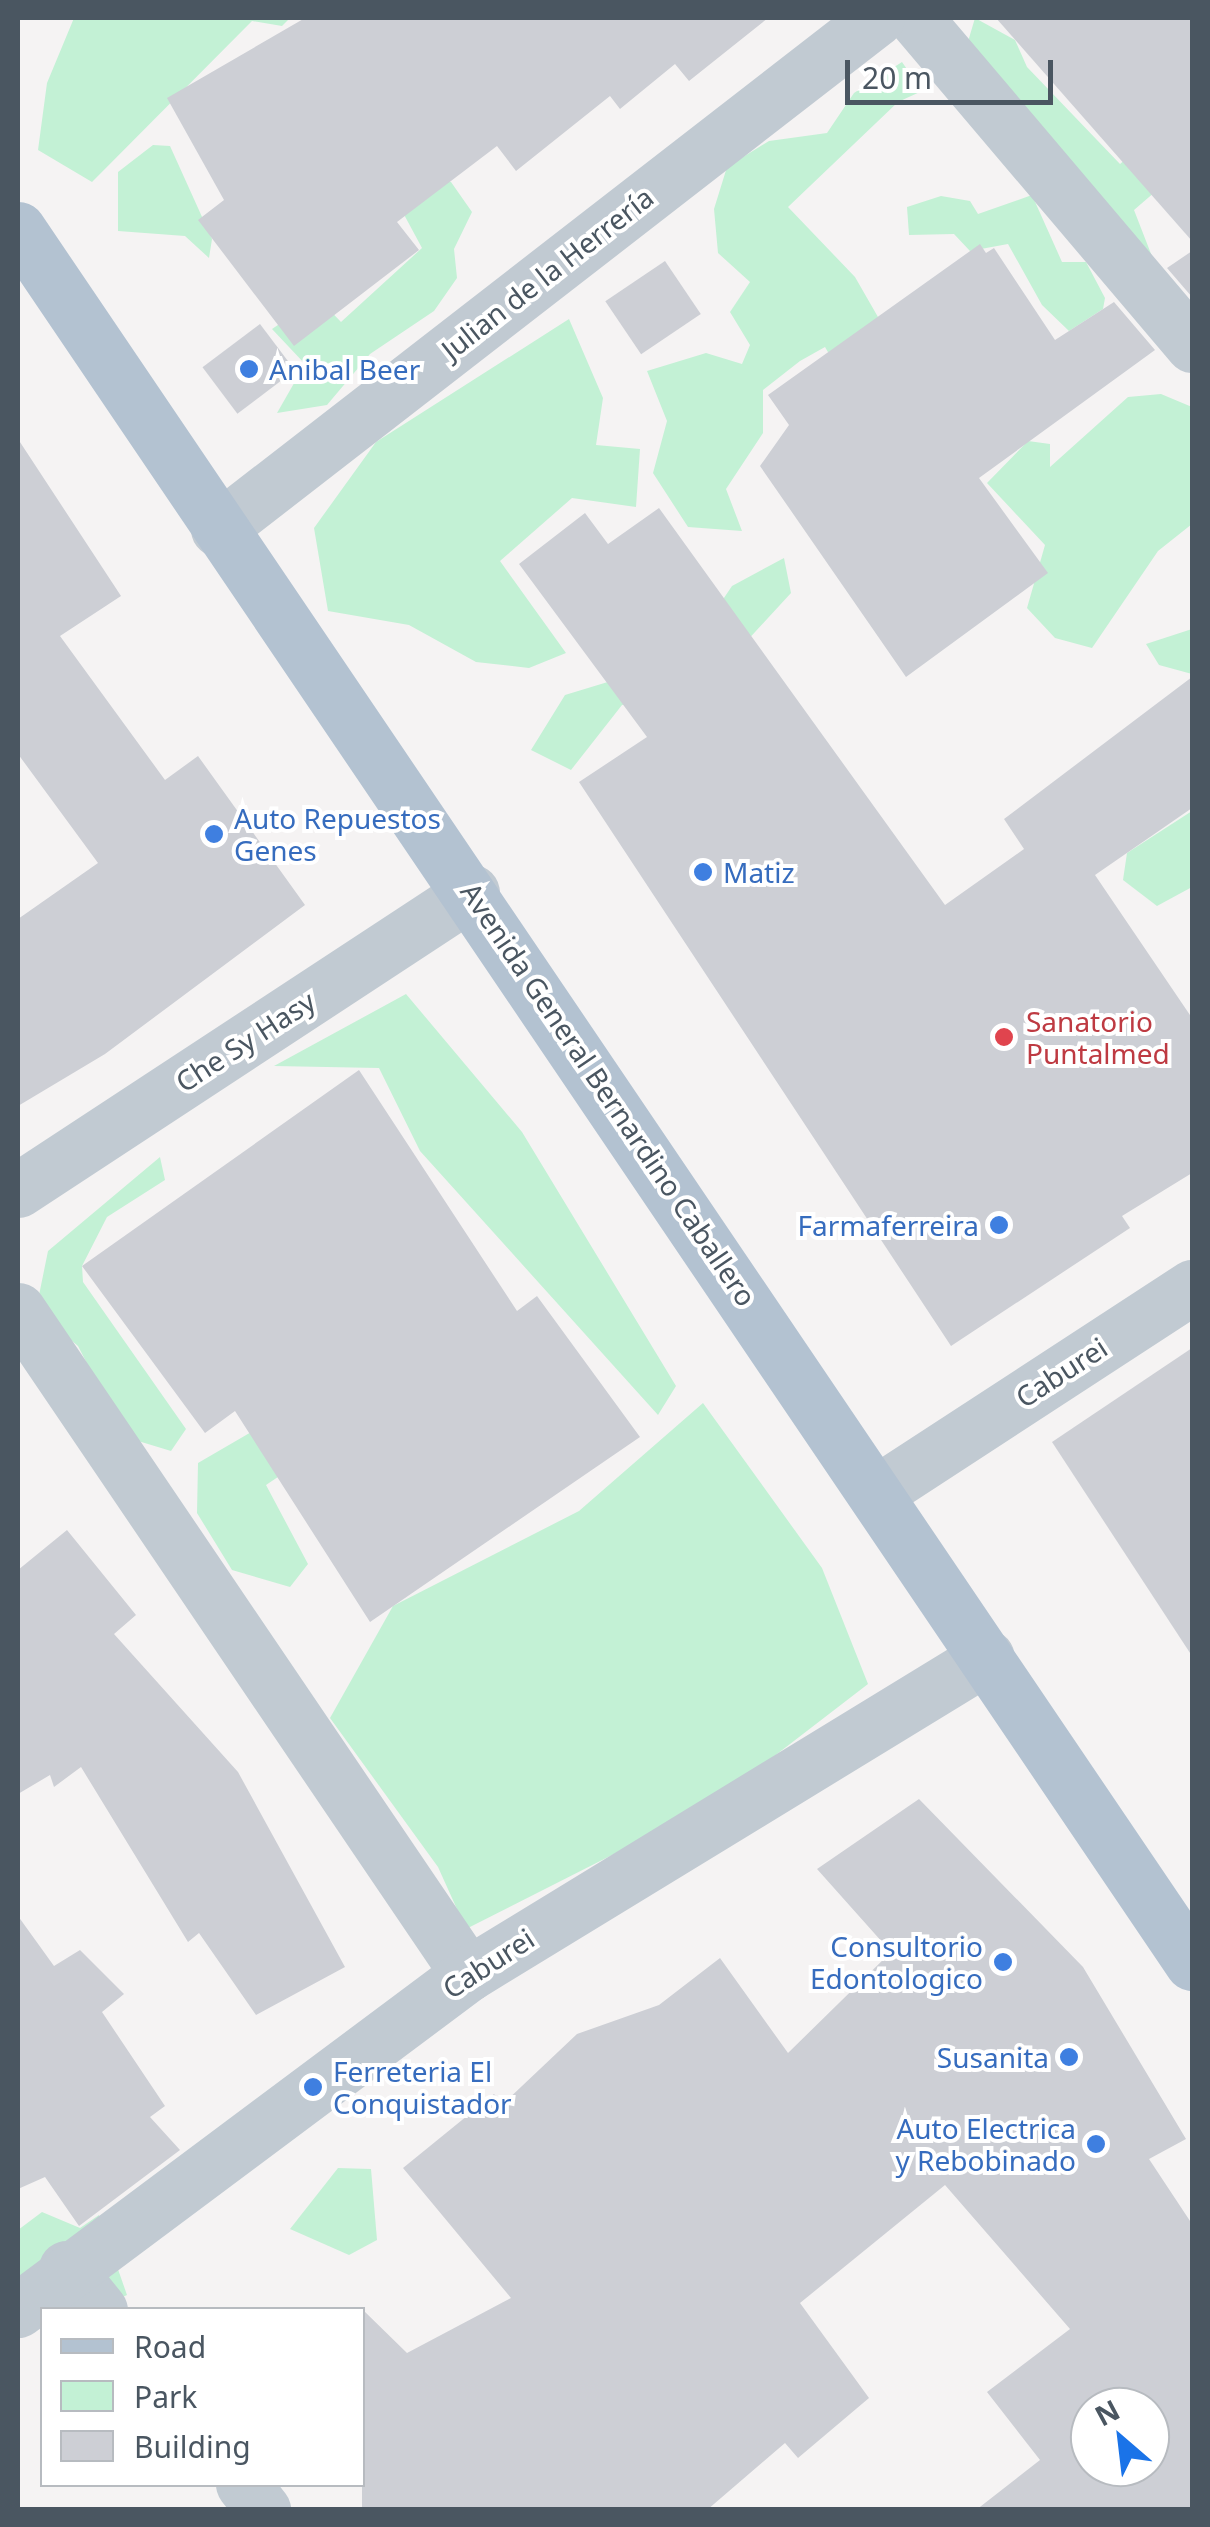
<!DOCTYPE html>
<html>
<head>
<meta charset="utf-8">
<style>
  body { margin:0 }
  #map { position:relative; width:1210px; height:2527px; overflow:hidden; background:#f5f3f3; font-family:"Noto Sans",sans-serif }
  div>[style] { position:absolute }
  .green>* { inset:0; background:#c3f1d5 }
  .building>* { inset:0; background:#cdcfd5; transform-origin:0 0 }
  .minor>* { height:55px; margin:-27.5px; padding:0 27.5px; transform-origin:27.5px; border-radius:27.5px; background:#c1cad2 }
  .major>* { height:55px; margin:-27.5px; padding:0 27.5px; transform-origin:27.5px; border-radius:27.5px; background:#b3c2d1 }
  .dots>* { width:28px; height:28px; translate:-50% -50%; box-sizing:border-box; border:5px solid #fff; border-radius:50% }
  span { translate:-50% -50%; white-space:nowrap; text-align:center; line-height:1.15; -webkit-text-stroke:8px #fff; paint-order:stroke }
  .street-label { font-size:28px; color:#4a5661 }
  .shop-label { font-size:28px; color:#366cbe }
  .left { translate:0 -50%; text-align:left }
  .right { translate:-100% -50%; text-align:right }
  .health-label { font-size:28px; color:#be3a42 }
  .frame { position:absolute; inset:0; border:20px solid #4a5661; pointer-events:none }
  .legend { position:absolute; left:40px; top:2307px; width:325px; height:180px; box-sizing:border-box; background:#fff; border:2px solid #b7bbc0; margin:0; padding:12px 18px; list-style:none; font-size:30px; color:#4a5661 }
  .legend li { display:flex; align-items:center; gap:20px; height:50px }
  .legend b { width:50px; border:2px solid #b7bbc0 }
  .north { position:absolute; left:1070px; top:2387px; width:100px; height:100px; box-sizing:border-box; background:#fff; border:2px solid #b7bbc0; border-radius:50%; rotate:332deg; font-size:28px; font-weight:700; line-height:40px; text-align:center; color:#4a5661 }
  .north::after { content:''; display:block; margin:auto; width:35px; height:45px; background:#1a73e8; clip-path:polygon(50% 0,100% 100%,50% 72%,0 100%) }
  .scale { position:absolute; left:845px; top:60px; width:208px; height:45px; box-sizing:border-box; border:5px solid #4a5661; border-top:0; padding-left:12px; font-size:30px; line-height:35px; white-space:nowrap; color:#4a5661; -webkit-text-stroke:8px #fff; paint-order:stroke }
</style>
</head>
<body>
<div id="map">
  <div class="green">
    <i style="clip-path:polygon(74px 18px,290px 18px,282px 26px,252px 21px,92px 182px,38px 150px,47px 83px)"></i>
    <i style="clip-path:polygon(975px 18px,1015px 40px,1027px 67px,1120px 164px,1192px 102px,1192px 160px,1134px 210px,1160px 277px,964px 55px)"></i>
    <i style="clip-path:polygon(902px 62px,922px 91px,898px 102px,788px 207px,855px 277px,905px 364px,859px 405px,825px 347px,800px 361px,763px 390px,763px 433px,726px 489px,742px 531px,688px 527px,653px 473px,667px 421px,647px 371px,706px 353px,742px 364px,750px 345px,730px 312px,750px 282px,718px 253px,714px 209px,727px 167px,769px 141px,827px 133px,854px 93px)"></i>
    <i style="clip-path:polygon(153px 145px,170px 146px,212px 239px,209px 258px,185px 236px,118px 231px,118px 172px)"></i>
    <i style="clip-path:polygon(411px 170px,451px 182px,472px 212px,454px 249px,457px 278px,434px 311px,370px 354px,327px 405px,277px 413px,305px 364px,272px 329px,318px 298px,341px 322px,422px 248px,387px 183px)"></i>
    <i style="clip-path:polygon(1032px 195px,1062px 262px,1086px 262px,1105px 298px,1103px 309px,1069px 331px,1042px 305px,1008px 244px,970px 251px,954px 234px,909px 235px,907px 207px,941px 196px,970px 201px,978px 214px)"></i>
    <i style="clip-path:polygon(569px 319px,603px 398px,596px 445px,640px 449px,636px 507px,572px 498px,500px 561px,566px 653px,529px 668px,476px 662px,409px 625px,328px 611px,314px 528px,376px 442px)"></i>
    <i style="clip-path:polygon(1161px 394px,1192px 407px,1192px 524px,1158px 551px,1092px 648px,1055px 638px,1027px 608px,1045px 545px,987px 483px,1028px 441px,1050px 444px,1050px 467px,1128px 397px)"></i>
    <i style="clip-path:polygon(784px 558px,791px 593px,744px 644px,669px 701px,622px 705px,571px 770px,531px 750px,565px 695px,634px 674px,693px 644px,732px 586px)"></i>
    <i style="clip-path:polygon(1192px 629px,1192px 674px,1159px 665px,1146px 644px)"></i>
    <i style="clip-path:polygon(1192px 811px,1192px 887px,1157px 906px,1123px 880px,1127px 853px)"></i>
    <i style="clip-path:polygon(406px 994px,522px 1132px,676px 1386px,658px 1415px,420px 1151px,379px 1068px,274px 1066px)"></i>
    <i style="clip-path:polygon(160px 1157px,165px 1180px,107px 1217px,82px 1266px,83px 1282px,186px 1429px,171px 1451px,125px 1437px,78px 1346px,36px 1310px,48px 1251px)"></i>
    <i style="clip-path:polygon(306px 1400px,333px 1440px,266px 1485px,308px 1564px,290px 1587px,232px 1570px,197px 1513px,198px 1463px)"></i>
    <i style="clip-path:polygon(703px 1403px,822px 1568px,868px 1684px,764px 1764px,618px 1852px,466px 1929px,438px 1867px,330px 1718px,393px 1606px,579px 1511px)"></i>
    <i style="clip-path:polygon(338px 2168px,371px 2169px,377px 2240px,349px 2255px,290px 2229px)"></i>
    <i style="clip-path:polygon(42px 2212px,80px 2228px,99px 2215px,127px 2295px,97px 2309px,42px 2310px,18px 2319px,18px 2230px)"></i>
  </div>
  <div class="building">
    <i style="clip-path:polygon(305px 18px,768px 18px,689px 81px,675px 64px,620px 109px,610px 96px,516px 171px,497px 146px,397px 222px,419px 250px,294px 346px,198px 220px,224px 200px,167px 98px)"></i>
    <i style="clip-path:polygon(996px 18px,1192px 18px,1192px 241px)"></i>
    <i style="clip-path:polygon(980px 244px,986px 253px,994px 248px,1055px 340px,1114px 302px,1155px 350px,979px 478px,1048px 573px,906px 677px,760px 466px,789px 425px,768px 395px)"></i>
    <i style="clip-path:polygon(1192px 251px,1192px 297px,1167px 268px)"></i>
    <i style="left:665px;top:261px;width:64px;height:72px;rotate:56deg"></i>
    <i style="left:260px;top:324px;width:58px;height:72px;rotate:53deg"></i>
    <i style="clip-path:polygon(18px 439px,121px 596px,60px 636px,165px 780px,198px 756px,305px 905px,105px 1054px,18px 1106px,18px 919px,98px 863px,18px 754px)"></i>
    <i style="clip-path:polygon(659px 508px,945px 905px,1024px 849px,1004px 819px,1192px 677px,1192px 808px,1095px 875px,1192px 1018px,1192px 1173px,1122px 1216px,1130px 1228px,951px 1346px,579px 782px,647px 737px,519px 564px,585px 513px,608px 544px)"></i>
    <i style="clip-path:polygon(359px 1070px,517px 1311px,537px 1296px,640px 1437px,370px 1622px,235px 1411px,205px 1433px,82px 1266px)"></i>
    <i style="clip-path:polygon(1192px 1348px,1192px 1656px,1052px 1442px)"></i>
    <i style="clip-path:polygon(67px 1530px,136px 1615px,114px 1634px,238px 1772px,345px 1967px,256px 2015px,199px 1933px,188px 1942px,81px 1767px,54px 1787px,50px 1775px,18px 1794px,18px 1570px)"></i>
    <i style="clip-path:polygon(evenodd,919px 1799px,1083px 1967px,1186px 2139px,1149px 2159px,1192px 2224px,1192px 2510px,976px 2510px,1040px 2460px,987px 2392px,1070px 2329px,945px 2185px,800px 2303px,869px 2398px,798px 2458px,785px 2443px,707px 2510px,362px 2510px,362px 2309px,407px 2353px,511px 2298px,403px 2168px,494px 2094px,503px 2104px,577px 2034px,659px 2005px,720px 1958px,788px 2053px,891px 1952px,817px 1869px,919px 1799px,1090px 2407px,1150px 2407px,1150px 2467px,1090px 2467px,1090px 2407px)"></i>
    <i style="clip-path:polygon(18px 1916px,54px 1966px,80px 1950px,124px 1994px,102px 2012px,165px 2106px,150px 2117px,180px 2150px,79px 2226px,45px 2177px,18px 2189px)"></i>
  </div>
  <div class="minor">
    <i style="left:915px;top:18px;width:429px;rotate:49.7deg"></i>
    <i style="left:218px;top:529px;width:834px;rotate:-37.79deg"></i>
    <i style="left:18px;top:1190px;width:543px;rotate:-33.28deg"></i>
    <i style="left:18px;top:1310px;width:802px;rotate:55.87deg"></i>
    <i style="left:879px;top:1491px;width:374px;rotate:-33.1deg"></i>
    <i style="left:66px;top:2268px;width:54px;rotate:51deg"></i>
    <i style="left:18px;top:2310px;width:562px;rotate:-36.75deg"></i>
    <i style="left:468px;top:1974px;width:608px;rotate:-31.42deg"></i>
    <i style="left:243px;top:2484px;width:33px;rotate:52deg"></i>
  </div>
  <div class="major">
    <i style="left:18px;top:229px;width:2094px;rotate:55.9deg"></i>
  </div>
  <div class="dots">
    <i style="left:249px;top:369px;background:#3f7fe0"></i>
    <i style="left:214px;top:834px;background:#3f7fe0"></i>
    <i style="left:703px;top:872px;background:#3f7fe0"></i>
    <i style="left:1004px;top:1037px;background:#e0444e"></i>
    <i style="left:999px;top:1225px;background:#3f7fe0"></i>
    <i style="left:1003px;top:1962px;background:#3f7fe0"></i>
    <i style="left:1069px;top:2057px;background:#3f7fe0"></i>
    <i style="left:313px;top:2087px;background:#3f7fe0"></i>
    <i style="left:1096px;top:2144px;background:#3f7fe0"></i>
  </div>
  <div class="street-label">
    <span style="left:547px;top:273px;rotate:-38deg">Julian de la Herrería</span>
    <span style="left:245px;top:1041px;rotate:-33deg">Che Sy Hasy</span>
    <span style="left:609px;top:1094px;rotate:56deg">Avenida General Bernardino Caballero</span>
    <span style="left:1061px;top:1372px;rotate:-33deg">Caburei</span>
    <span style="left:488px;top:1963px;rotate:-33deg">Caburei</span>
  </div>
  <div class="shop-label">
    <span class="left" style="left:269px;top:369px">Anibal Beer</span>
    <span class="left" style="left:234px;top:834px">Auto Repuestos<br>Genes</span>
    <span class="left" style="left:723px;top:872px">Matiz</span>
    <span class="right" style="left:979px;top:1225px">Farmaferreira</span>
    <span class="right" style="left:983px;top:1962px">Consultorio<br>Edontologico</span>
    <span class="right" style="left:1049px;top:2057px">Susanita</span>
    <span class="left" style="left:333px;top:2087px">Ferreteria El<br>Conquistador</span>
    <span class="right" style="left:1076px;top:2144px">Auto Electrica<br>y Rebobinado</span>
  </div>
  <div class="health-label">
    <span class="left" style="left:1026px;top:1037px">Sanatorio<br>Puntalmed</span>
  </div>
  <div class="frame"></div>
  <ul class="legend">
  <li><b style="height:12px;background:#b3c2d1"></b>Road</li>
  <li><b style="height:28px;background:#c3f1d5"></b>Park</li>
  <li><b style="height:28px;background:#cdcfd5"></b>Building</li>
  </ul>
  <div class="north">N</div>
  <div class="scale">20 m</div>
</div>
</body>
</html>
